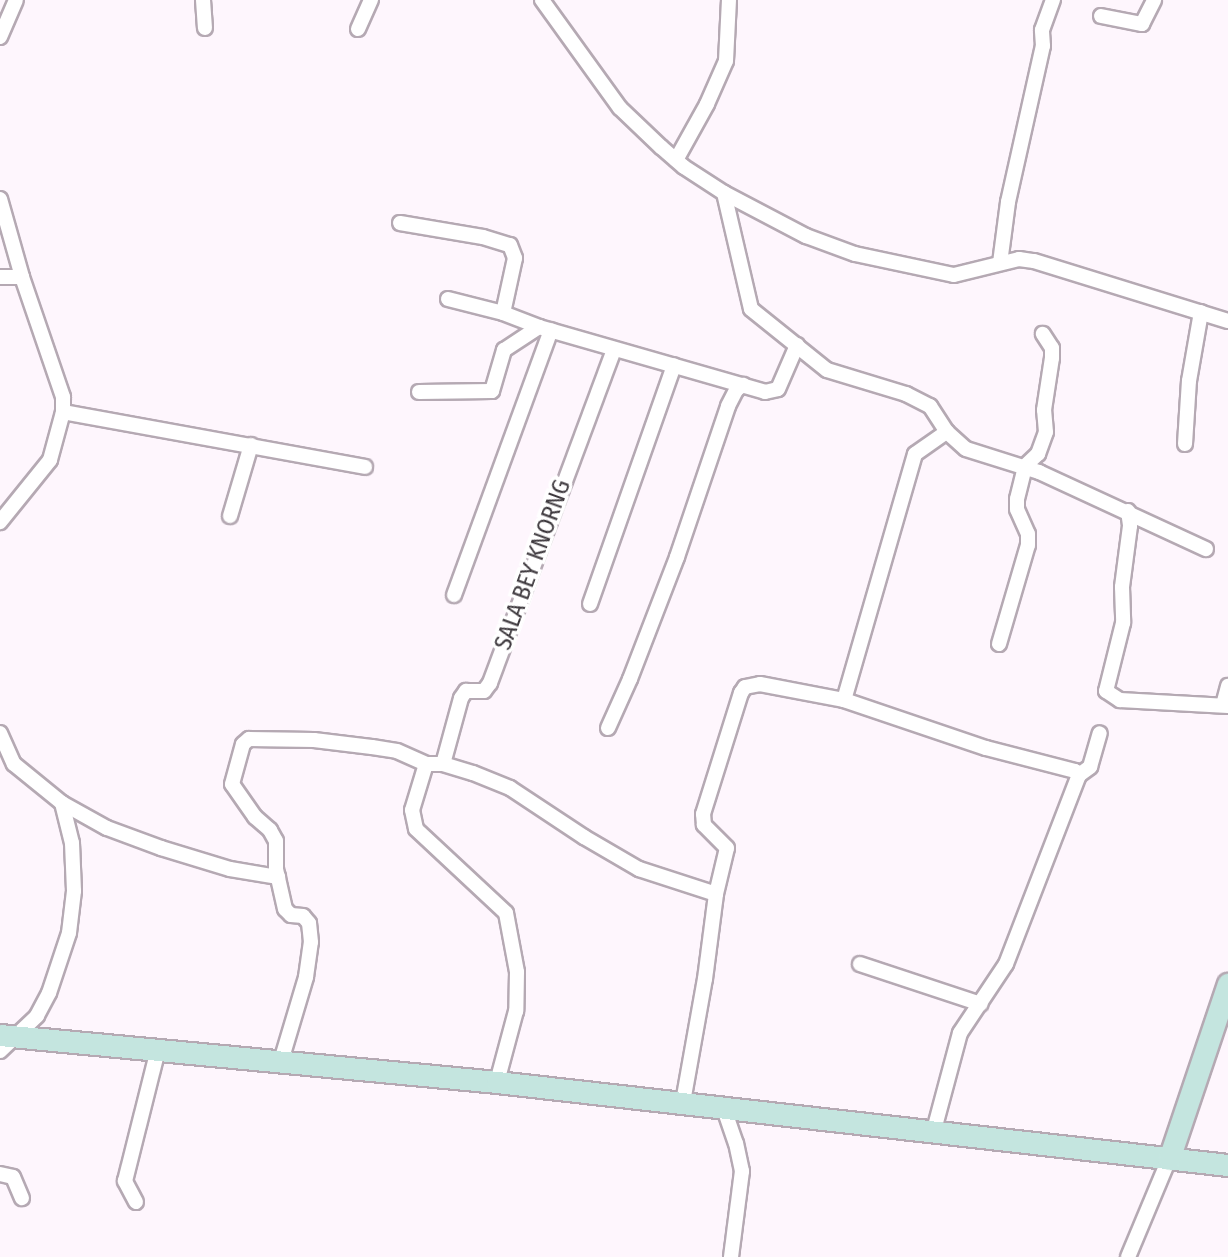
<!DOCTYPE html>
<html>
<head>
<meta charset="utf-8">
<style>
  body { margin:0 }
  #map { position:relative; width:1228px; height:1257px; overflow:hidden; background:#fef6fd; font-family:"Fira Sans Condensed",sans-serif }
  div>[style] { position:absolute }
  .roads { filter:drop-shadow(2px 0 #b5a9b3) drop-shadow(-2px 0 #b5a9b3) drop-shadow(0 2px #b5a9b3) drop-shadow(0 -2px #b5a9b3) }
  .street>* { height:14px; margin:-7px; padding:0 7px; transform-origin:7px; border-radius:7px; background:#fff }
  .secondary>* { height:21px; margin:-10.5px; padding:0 10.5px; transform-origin:10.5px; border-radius:10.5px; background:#c4e5df }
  span { translate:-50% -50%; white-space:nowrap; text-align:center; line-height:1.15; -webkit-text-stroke:7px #fff; paint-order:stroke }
  .street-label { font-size:24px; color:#3d383d }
</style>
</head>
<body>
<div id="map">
  <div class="roads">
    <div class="street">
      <i style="left:203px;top:0;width:28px;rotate:86deg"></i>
      <i style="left:542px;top:0;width:133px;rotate:54.2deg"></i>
      <i style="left:620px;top:108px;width:57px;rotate:43.6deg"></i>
      <i style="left:661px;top:147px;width:30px;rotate:41deg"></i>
      <i style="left:684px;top:167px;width:48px;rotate:33deg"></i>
      <i style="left:724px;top:193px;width:93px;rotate:27.7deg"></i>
      <i style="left:806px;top:236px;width:52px;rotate:20.2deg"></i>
      <i style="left:855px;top:254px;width:101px;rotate:12deg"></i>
      <i style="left:954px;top:275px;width:67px;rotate:-13.8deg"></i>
      <i style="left:1019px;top:259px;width:15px;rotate:8deg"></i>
      <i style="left:1034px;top:261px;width:203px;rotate:17.2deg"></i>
      <i style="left:1101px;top:16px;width:42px;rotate:11deg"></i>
      <i style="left:1142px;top:24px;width:27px;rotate:-63deg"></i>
      <i style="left:358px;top:29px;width:32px;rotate:-66deg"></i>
      <i style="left:0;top:37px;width:40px;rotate:-66.6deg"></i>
      <i style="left:676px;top:160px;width:64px;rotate:-61deg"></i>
      <i style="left:707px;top:104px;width:47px;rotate:-66.2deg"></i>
      <i style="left:726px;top:61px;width:61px;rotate:-87.2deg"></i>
      <i style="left:724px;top:193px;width:119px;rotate:76.9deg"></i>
      <i style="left:751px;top:309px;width:97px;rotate:38.8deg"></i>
      <i style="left:827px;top:370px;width:83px;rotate:16.9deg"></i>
      <i style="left:906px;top:394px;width:27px;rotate:27deg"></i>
      <i style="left:930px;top:406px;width:31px;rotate:57deg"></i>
      <i style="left:947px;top:432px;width:25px;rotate:42deg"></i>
      <i style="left:966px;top:449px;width:77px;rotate:17.5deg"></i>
      <i style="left:1039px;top:472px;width:184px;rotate:24.8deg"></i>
      <i style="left:0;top:199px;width:81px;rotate:74.2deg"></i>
      <i style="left:22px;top:277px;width:127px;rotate:71.1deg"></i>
      <i style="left:63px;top:397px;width:15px;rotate:90deg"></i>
      <i style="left:63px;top:412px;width:50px;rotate:105.2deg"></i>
      <i style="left:50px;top:460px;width:80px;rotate:128.9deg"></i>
      <i style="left:400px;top:223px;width:84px;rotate:9.6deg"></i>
      <i style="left:483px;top:237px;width:28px;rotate:17deg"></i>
      <i style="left:510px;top:245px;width:14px;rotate:69deg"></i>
      <i style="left:515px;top:258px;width:56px;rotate:102.3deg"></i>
      <i style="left:503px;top:313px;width:39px;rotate:21deg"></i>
      <i style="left:539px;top:327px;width:235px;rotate:16deg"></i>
      <i style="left:765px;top:392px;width:13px;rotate:-13deg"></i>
      <i style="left:778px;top:389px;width:48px;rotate:-66.6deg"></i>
      <i style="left:1000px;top:263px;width:62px;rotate:-82.5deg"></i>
      <i style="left:1008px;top:202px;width:160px;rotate:-77.4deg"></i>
      <i style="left:1043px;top:46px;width:16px;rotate:-94deg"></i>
      <i style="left:1042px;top:30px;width:32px;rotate:-70deg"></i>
      <i style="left:0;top:277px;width:22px"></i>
      <i style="left:448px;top:299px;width:57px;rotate:14.3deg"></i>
      <i style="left:419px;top:392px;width:73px;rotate:-0.8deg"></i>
      <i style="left:492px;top:391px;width:43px;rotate:-73.7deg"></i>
      <i style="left:504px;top:350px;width:42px;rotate:-33.3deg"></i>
      <i style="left:63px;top:412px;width:307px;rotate:10.3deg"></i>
      <i style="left:1185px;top:444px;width:63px;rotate:-86.4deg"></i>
      <i style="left:1189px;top:381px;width:70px;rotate:-80.1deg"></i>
      <i style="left:1128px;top:511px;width:15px;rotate:82deg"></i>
      <i style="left:1130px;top:526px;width:62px;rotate:97.5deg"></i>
      <i style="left:1122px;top:587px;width:36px;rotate:88deg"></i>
      <i style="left:1123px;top:623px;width:70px;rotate:104deg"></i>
      <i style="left:1106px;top:691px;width:17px;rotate:33deg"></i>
      <i style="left:1120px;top:700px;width:108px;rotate:3.2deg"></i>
      <i style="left:230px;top:516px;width:74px;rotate:-73.5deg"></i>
      <i style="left:454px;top:595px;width:282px;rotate:-69.9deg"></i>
      <i style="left:590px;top:604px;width:253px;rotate:-70.6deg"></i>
      <i style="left:999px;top:644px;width:103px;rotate:-73.7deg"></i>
      <i style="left:1028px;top:545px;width:11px;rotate:-90deg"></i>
      <i style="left:1028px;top:534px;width:27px;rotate:-114deg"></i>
      <i style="left:1017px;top:509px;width:10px;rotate:-90deg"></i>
      <i style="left:1017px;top:499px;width:34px;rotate:-76deg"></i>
      <i style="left:1025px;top:466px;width:18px;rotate:-43deg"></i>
      <i style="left:1038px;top:454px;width:23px;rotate:-70deg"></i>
      <i style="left:1046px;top:432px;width:22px;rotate:-95deg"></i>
      <i style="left:1044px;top:410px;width:53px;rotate:-81.3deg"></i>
      <i style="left:1052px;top:358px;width:10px;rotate:-90deg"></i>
      <i style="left:1052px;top:348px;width:17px;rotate:-123deg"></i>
      <i style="left:844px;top:700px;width:256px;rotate:-73.9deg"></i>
      <i style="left:915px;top:454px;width:39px;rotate:-35deg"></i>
      <i style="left:1223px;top:705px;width:20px;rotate:-75deg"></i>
      <i style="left:608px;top:728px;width:54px;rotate:-65.8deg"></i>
      <i style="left:630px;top:679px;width:131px;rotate:-68.9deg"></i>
      <i style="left:677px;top:557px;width:159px;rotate:-71.3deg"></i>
      <i style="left:728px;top:406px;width:18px;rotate:-63deg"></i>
      <i style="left:736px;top:390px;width:9px;rotate:-36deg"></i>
      <i style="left:0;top:733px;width:34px;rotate:66deg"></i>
      <i style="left:14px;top:764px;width:62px;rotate:39.1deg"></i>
      <i style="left:62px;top:803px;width:41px;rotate:76deg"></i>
      <i style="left:72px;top:843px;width:48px;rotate:87.6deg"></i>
      <i style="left:74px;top:891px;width:42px;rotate:96.8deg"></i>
      <i style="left:69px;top:933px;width:63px;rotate:108.4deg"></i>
      <i style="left:49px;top:993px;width:26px;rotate:118deg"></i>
      <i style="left:37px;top:1016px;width:51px;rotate:136.6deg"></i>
      <i style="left:426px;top:764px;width:48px;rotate:106.9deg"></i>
      <i style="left:412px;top:810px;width:19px;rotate:78deg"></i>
      <i style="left:416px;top:829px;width:123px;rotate:43deg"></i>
      <i style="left:506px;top:913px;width:60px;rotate:79.4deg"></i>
      <i style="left:517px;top:972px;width:39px;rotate:91deg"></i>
      <i style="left:516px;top:1011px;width:73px;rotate:105deg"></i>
      <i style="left:443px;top:764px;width:68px;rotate:-74.7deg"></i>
      <i style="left:461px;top:698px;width:9px;rotate:-54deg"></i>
      <i style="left:466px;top:691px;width:18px"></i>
      <i style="left:484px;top:691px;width:10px;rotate:-53deg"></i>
      <i style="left:490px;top:683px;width:356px;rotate:-69.6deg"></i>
      <i style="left:62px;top:803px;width:51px;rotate:29.1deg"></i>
      <i style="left:107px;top:828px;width:58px;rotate:20.3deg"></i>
      <i style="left:161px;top:848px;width:72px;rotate:16.9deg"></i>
      <i style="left:230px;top:869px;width:49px;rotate:9.5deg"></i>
      <i style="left:860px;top:964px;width:127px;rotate:18.3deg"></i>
      <i style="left:281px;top:1061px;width:88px;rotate:-73.4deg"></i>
      <i style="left:306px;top:977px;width:35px;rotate:-82deg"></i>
      <i style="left:311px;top:942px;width:19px;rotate:-96deg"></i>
      <i style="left:309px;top:923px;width:9px;rotate:-131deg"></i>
      <i style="left:303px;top:916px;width:12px;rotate:-175deg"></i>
      <i style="left:291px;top:915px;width:8px;rotate:-135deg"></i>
      <i style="left:285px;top:909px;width:41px;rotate:-102.7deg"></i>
      <i style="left:276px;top:869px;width:28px;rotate:-90deg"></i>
      <i style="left:276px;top:841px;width:13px;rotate:-119deg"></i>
      <i style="left:270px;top:830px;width:20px;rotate:-139deg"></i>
      <i style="left:255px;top:817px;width:40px;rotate:-124.9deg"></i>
      <i style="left:232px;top:784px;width:41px;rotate:-74.6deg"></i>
      <i style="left:243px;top:744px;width:8px;rotate:-40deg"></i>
      <i style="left:249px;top:739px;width:65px;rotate:0.9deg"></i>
      <i style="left:314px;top:740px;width:58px;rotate:6.9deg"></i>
      <i style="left:372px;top:747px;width:25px;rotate:9deg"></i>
      <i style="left:397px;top:751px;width:32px;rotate:24deg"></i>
      <i style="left:426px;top:764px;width:17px"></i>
      <i style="left:443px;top:764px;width:31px;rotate:17deg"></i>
      <i style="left:473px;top:773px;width:40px;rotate:22deg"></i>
      <i style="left:510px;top:788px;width:89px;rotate:33.5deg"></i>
      <i style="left:584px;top:837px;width:64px;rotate:30.2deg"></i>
      <i style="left:639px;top:869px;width:81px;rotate:18deg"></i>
      <i style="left:683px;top:1102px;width:125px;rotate:-79.9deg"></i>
      <i style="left:705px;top:979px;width:86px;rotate:-82.6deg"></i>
      <i style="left:716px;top:894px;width:47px;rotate:-76.6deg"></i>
      <i style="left:727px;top:848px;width:33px;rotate:-135deg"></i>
      <i style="left:704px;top:825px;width:11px;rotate:-95deg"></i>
      <i style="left:703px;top:814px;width:127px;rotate:-72.6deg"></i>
      <i style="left:741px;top:693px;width:7px;rotate:-56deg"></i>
      <i style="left:745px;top:687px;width:15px;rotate:-11deg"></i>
      <i style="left:760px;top:684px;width:86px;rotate:10.8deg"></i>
      <i style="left:844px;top:700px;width:150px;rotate:18.7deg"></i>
      <i style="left:986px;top:748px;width:92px;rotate:14.5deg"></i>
      <i style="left:1075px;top:771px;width:6px;rotate:45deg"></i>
      <i style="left:723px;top:1106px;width:39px;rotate:71deg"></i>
      <i style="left:736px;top:1143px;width:29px;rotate:78deg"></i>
      <i style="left:742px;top:1171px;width:87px;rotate:97.3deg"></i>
      <i style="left:934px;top:1130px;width:100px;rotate:-75deg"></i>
      <i style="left:960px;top:1033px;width:83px;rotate:-56.3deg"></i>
      <i style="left:1006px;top:964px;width:203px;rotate:-68.9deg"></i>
      <i style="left:1079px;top:775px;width:14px;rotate:-36deg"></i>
      <i style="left:1090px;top:767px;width:35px;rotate:-74deg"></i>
      <i style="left:0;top:1174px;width:13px;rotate:13deg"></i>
      <i style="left:13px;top:1177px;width:23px;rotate:67deg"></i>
      <i style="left:136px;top:1202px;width:24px;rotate:-118deg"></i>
      <i style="left:125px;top:1181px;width:135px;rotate:-75.9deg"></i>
      <i style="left:1128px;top:1257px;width:106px;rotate:-67.3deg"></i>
    </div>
    <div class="secondary">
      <i style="left:0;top:1035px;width:499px;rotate:5.4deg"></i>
      <i style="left:497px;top:1082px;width:736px;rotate:6.48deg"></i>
      <i style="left:1169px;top:1159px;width:185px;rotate:-71.4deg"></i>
    </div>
  </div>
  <div class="street-label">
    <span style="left:533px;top:565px;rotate:-70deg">SALA BEY KNORNG</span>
  </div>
</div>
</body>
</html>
